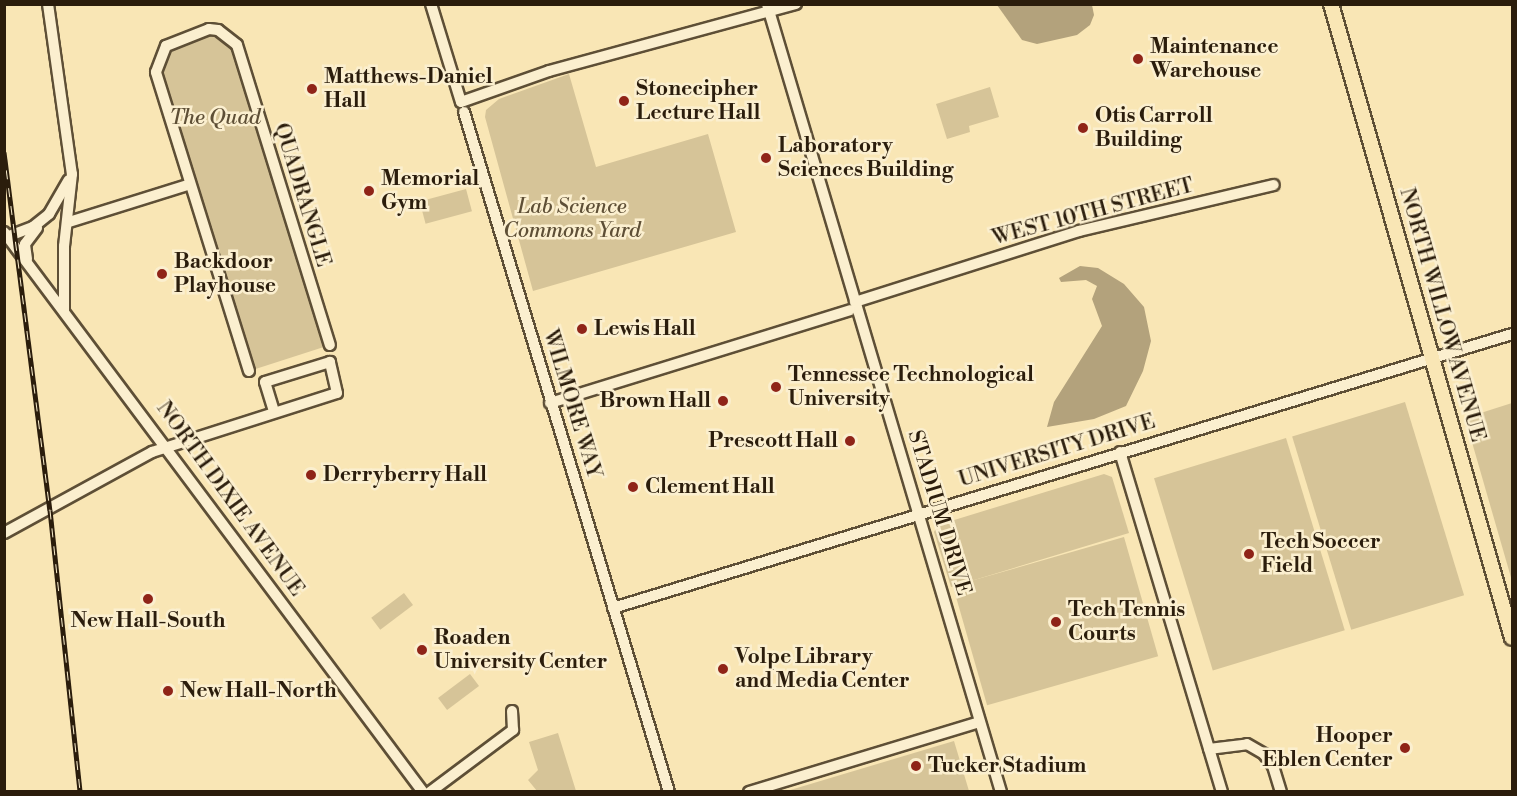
<!DOCTYPE html>
<html>
<head>
<meta charset="utf-8">
<style>
  body { margin:0 }
  #map { position:relative; width:1517px; height:796px; overflow:hidden; background:#f9e6b5; font-family:"Libre Bodoni",serif }
  div>[style] { position:absolute }
  .green>* { inset:0; background:#d6c498; transform-origin:0 0 }
  .water>* { inset:0; background:#b3a27c }
  .roads { filter:drop-shadow(2px 0 #5e4f36) drop-shadow(-2px 0 #5e4f36) drop-shadow(0 2px #5e4f36) drop-shadow(0 -2px #5e4f36) }
  .minor>* { height:10px; margin:-5px; padding:0 5px; transform-origin:5px; border-radius:5px; background:#fbefcf }
  .major>* { height:14px; margin:-7px; padding:0 7px; transform-origin:7px; border-radius:7px; background:#f9e6b5 }
  .rail>* { height:5px; margin-top:-2.5px; transform-origin:0; background:repeating-linear-gradient(90deg,#fbefcf 0 9px,#2b1d0c 0 18px); box-sizing:border-box; border-block:2px solid #2b1d0c }
  .dots>* { width:16px; height:16px; translate:-50% -50%; box-sizing:border-box; border:3px solid #fbefcf; border-radius:50% }
  span { translate:-50% -50%; white-space:nowrap; text-align:center; line-height:1.15; -webkit-text-stroke:5px #fbefcf; paint-order:stroke }
  .poi-label { font-size:21px; color:#2b1d0c; font-weight:700 }
  .left { translate:0 -50%; text-align:left }
  .right { translate:-100% -50%; text-align:right }
  .park-label { font-size:21px; color:#5e4f36; font-style:italic }
  .street-label { font-size:21px; color:#2b1d0c }
  .frame { position:absolute; inset:0; border:6px solid #2b1d0c; pointer-events:none }
</style>
</head>
<body>
<div id="map">
  <div class="green">
    <i style="clip-path:polygon(209px 29px,232px 39px,330px 345px,249px 371px,157px 64px,166px 46px)"></i>
    <i style="clip-path:polygon(569px 74px,596px 167px,708px 134px,736px 232px,533px 291px,485px 117px,486px 110px,499px 99px)"></i>
    <i style="clip-path:polygon(990px 87px,999px 117px,969px 126px,970px 132px,947px 139px,936px 104px)"></i>
    <i style="left:466px;top:189px;width:23px;height:48px;rotate:75deg"></i>
    <i style="left:1405px;top:402px;width:202px;height:118px;rotate:73deg"></i>
    <i style="clip-path:polygon(1512px 403px,1512px 581px,1465px 418px)"></i>
    <i style="left:1286px;top:438px;width:201px;height:138px;rotate:73deg"></i>
    <i style="clip-path:polygon(1104px 474px,1112px 477px,1129px 533px,951px 587px,934px 532px,938px 525px)"></i>
    <i style="left:1124px;top:537px;width:124px;height:178px;rotate:74deg"></i>
    <i style="left:404px;top:593px;width:15px;height:41px;rotate:53deg"></i>
    <i style="left:470px;top:674px;width:15px;height:40px;rotate:53deg"></i>
    <i style="clip-path:polygon(558px 733px,576px 791px,537px 791px,528px 780px,538px 770px,529px 742px)"></i>
    <i style="clip-path:polygon(954px 741px,969px 791px,787px 791px)"></i>
  </div>
  <div class="water">
    <i style="clip-path:polygon(997px 5px,1092px 5px,1094px 15px,1090px 25px,1077px 35px,1037px 44px,1022px 40px)"></i>
    <i style="clip-path:polygon(1080px 266px,1098px 268px,1124px 284px,1144px 307px,1151px 341px,1143px 371px,1126px 406px,1094px 419px,1047px 427px,1054px 402px,1102px 326px,1092px 299px,1097px 286px,1086px 280px,1061px 282px,1059px 278px)"></i>
  </div>
  <div class="roads">
    <div class="minor">
      <i style="left:48px;top:4px;width:172px;rotate:82deg"></i>
      <i style="left:72px;top:174px;width:72px;rotate:96.3deg"></i>
      <i style="left:64px;top:246px;width:65px;rotate:90deg"></i>
      <i style="left:431px;top:4px;width:102px;rotate:73deg"></i>
      <i style="left:461px;top:102px;width:93px;rotate:-19.4deg"></i>
      <i style="left:549px;top:71px;width:256px;rotate:-15.2deg"></i>
      <i style="left:767px;top:4px;width:822px;rotate:73.46deg"></i>
      <i style="left:464px;top:112px;width:710px;rotate:73.22deg"></i>
      <i style="left:69px;top:222px;width:125px;rotate:-17.3deg"></i>
      <i style="left:4px;top:232px;width:699px;rotate:53.2deg"></i>
      <i style="left:4px;top:238px;width:31px;rotate:-21deg"></i>
      <i style="left:33px;top:227px;width:21px;rotate:-39deg"></i>
      <i style="left:49px;top:214px;width:39px;rotate:-60deg"></i>
      <i style="left:27px;top:259px;width:15px;rotate:-98deg"></i>
      <i style="left:25px;top:244px;width:20px;rotate:-53deg"></i>
      <i style="left:855px;top:302px;width:235px;rotate:-17.6deg"></i>
      <i style="left:1079px;top:231px;width:200px;rotate:-13.3deg"></i>
      <i style="left:249px;top:371px;width:313px;rotate:-107.3deg"></i>
      <i style="left:156px;top:72px;width:28px;rotate:-69deg"></i>
      <i style="left:166px;top:46px;width:46px;rotate:-21.6deg"></i>
      <i style="left:209px;top:29px;width:9px;rotate:6deg"></i>
      <i style="left:218px;top:30px;width:24px;rotate:38deg"></i>
      <i style="left:237px;top:45px;width:314px;rotate:72.8deg"></i>
      <i style="left:550px;top:403px;width:314px;rotate:-17.2deg"></i>
      <i style="left:1120px;top:452px;width:355px;rotate:73.3deg"></i>
      <i style="left:4px;top:533px;width:169px;rotate:-28.7deg"></i>
      <i style="left:152px;top:452px;width:194px;rotate:-17.7deg"></i>
      <i style="left:337px;top:393px;width:32px;rotate:-103deg"></i>
      <i style="left:330px;top:362px;width:68px;rotate:162.9deg"></i>
      <i style="left:265px;top:382px;width:31px;rotate:73deg"></i>
      <i style="left:613px;top:608px;width:940px;rotate:-16.95deg"></i>
      <i style="left:1209px;top:749px;width:38px;rotate:-7deg"></i>
      <i style="left:1247px;top:744px;width:20px;rotate:30deg"></i>
      <i style="left:1264px;top:754px;width:15px;rotate:53deg"></i>
      <i style="left:1273px;top:766px;width:27px;rotate:73deg"></i>
      <i style="left:430px;top:792px;width:104px;rotate:-36.8deg"></i>
      <i style="left:513px;top:730px;width:19px;rotate:-93deg"></i>
      <i style="left:749px;top:792px;width:241px;rotate:-16.9deg"></i>
    </div>
    <div class="major">
      <i style="left:1331px;top:4px;width:659px;rotate:74.07deg"></i>
    </div>
  </div>
  <div class="rail">
    <i style="left:4px;top:152px;width:361px;rotate:82.7deg"></i>
    <i style="left:50px;top:510px;width:284px;rotate:83.9deg"></i>
  </div>
  <div class="dots">
    <i style="left:1138px;top:59px;background:#8f2418"></i>
    <i style="left:312px;top:89px;background:#8f2418"></i>
    <i style="left:624px;top:101px;background:#8f2418"></i>
    <i style="left:1083px;top:128px;background:#8f2418"></i>
    <i style="left:766px;top:158px;background:#8f2418"></i>
    <i style="left:369px;top:191px;background:#8f2418"></i>
    <i style="left:162px;top:274px;background:#8f2418"></i>
    <i style="left:582px;top:329px;background:#8f2418"></i>
    <i style="left:776px;top:387px;background:#8f2418"></i>
    <i style="left:723px;top:401px;background:#8f2418"></i>
    <i style="left:850px;top:441px;background:#8f2418"></i>
    <i style="left:311px;top:475px;background:#8f2418"></i>
    <i style="left:633px;top:487px;background:#8f2418"></i>
    <i style="left:1249px;top:554px;background:#8f2418"></i>
    <i style="left:148px;top:599px;background:#8f2418"></i>
    <i style="left:1056px;top:622px;background:#8f2418"></i>
    <i style="left:422px;top:650px;background:#8f2418"></i>
    <i style="left:723px;top:669px;background:#8f2418"></i>
    <i style="left:168px;top:691px;background:#8f2418"></i>
    <i style="left:1405px;top:748px;background:#8f2418"></i>
    <i style="left:916px;top:766px;background:#8f2418"></i>
  </div>
  <div class="poi-label">
    <span class="left" style="left:1150px;top:59px">Maintenance<br>Warehouse</span>
    <span class="left" style="left:324px;top:89px">Matthews-Daniel<br>Hall</span>
    <span class="left" style="left:636px;top:101px">Stonecipher<br>Lecture Hall</span>
    <span class="left" style="left:1095px;top:128px">Otis Carroll<br>Building</span>
    <span class="left" style="left:778px;top:158px">Laboratory<br>Sciences Building</span>
    <span class="left" style="left:381px;top:191px">Memorial<br>Gym</span>
    <span class="left" style="left:174px;top:274px">Backdoor<br>Playhouse</span>
    <span class="left" style="left:594px;top:329px">Lewis Hall</span>
    <span class="left" style="left:788px;top:387px">Tennessee Technological<br>University</span>
    <span class="right" style="left:711px;top:401px">Brown Hall</span>
    <span class="right" style="left:838px;top:441px">Prescott Hall</span>
    <span class="left" style="left:323px;top:475px">Derryberry Hall</span>
    <span class="left" style="left:645px;top:487px">Clement Hall</span>
    <span class="left" style="left:1261px;top:554px">Tech Soccer<br>Field</span>
    <span class="left" style="left:1068px;top:622px">Tech Tennis<br>Courts</span>
    <span style="left:148px;top:621px">New Hall-South</span>
    <span class="left" style="left:434px;top:650px">Roaden<br>University Center</span>
    <span class="left" style="left:735px;top:669px">Volpe Library<br>and Media Center</span>
    <span class="left" style="left:180px;top:691px">New Hall-North</span>
    <span class="right" style="left:1393px;top:748px">Hooper<br>Eblen Center</span>
    <span class="left" style="left:928px;top:766px">Tucker Stadium</span>
  </div>
  <div class="park-label">
    <span style="left:215px;top:118px">The Quad</span>
    <span style="left:572px;top:219px">Lab Science<br>Commons Yard</span>
  </div>
  <div class="street-label">
    <span style="left:302px;top:195px;rotate:73deg">QUADRANGLE</span>
    <span style="left:1093px;top:212px;rotate:-15deg">WEST 10TH STREET</span>
    <span style="left:1442px;top:315px;rotate:74deg">NORTH WILLOW AVENUE</span>
    <span style="left:572px;top:404px;rotate:73deg">WILMORE WAY</span>
    <span style="left:1057px;top:451px;rotate:-17deg">UNIVERSITY DRIVE</span>
    <span style="left:230px;top:499px;rotate:54deg">NORTH DIXIE AVENUE</span>
    <span style="left:939px;top:513px;rotate:73deg">STADIUM DRIVE</span>
  </div>
  <div class="frame"></div>
</div>
</body>
</html>
